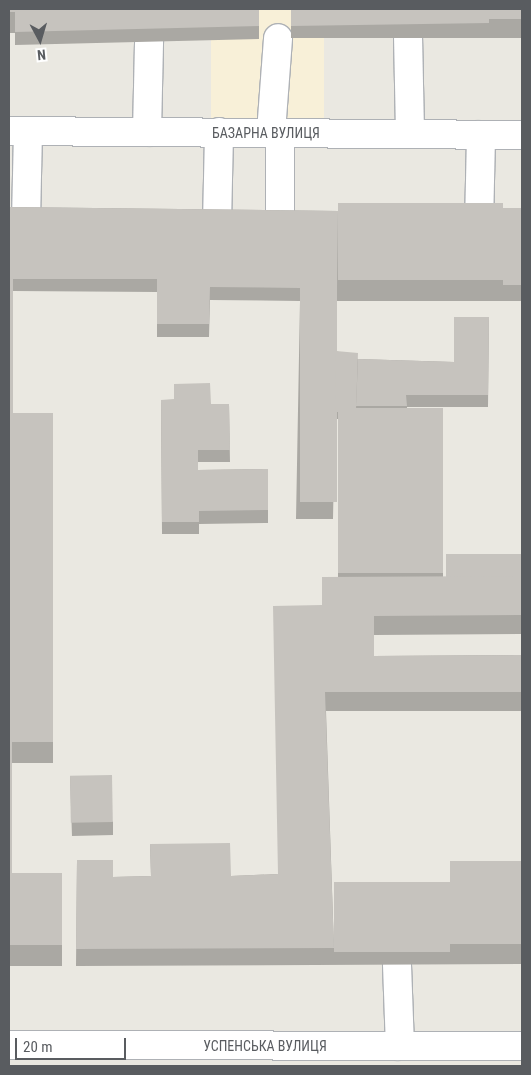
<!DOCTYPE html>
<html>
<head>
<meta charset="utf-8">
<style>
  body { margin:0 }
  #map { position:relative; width:531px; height:1075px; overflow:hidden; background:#eae8e1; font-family:"Roboto Condensed",sans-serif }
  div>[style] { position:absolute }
  .commercial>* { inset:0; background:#f8f0d8; transform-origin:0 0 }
  .roads { filter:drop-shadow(1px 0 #aeb1b5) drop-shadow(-1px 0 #aeb1b5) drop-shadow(0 1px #aeb1b5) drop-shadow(0 -1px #aeb1b5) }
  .minor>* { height:28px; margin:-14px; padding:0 14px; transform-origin:14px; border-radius:14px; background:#fff }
  .wall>* { inset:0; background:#aaa8a3; transform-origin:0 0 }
  .building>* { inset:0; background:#c6c3be; transform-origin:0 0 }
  span { translate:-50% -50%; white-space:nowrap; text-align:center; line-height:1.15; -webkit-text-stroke:4px #fff; paint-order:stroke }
  .street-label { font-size:14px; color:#595c60 }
  .frame { position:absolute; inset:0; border:10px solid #595c60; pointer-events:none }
  .north { position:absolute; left:15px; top:15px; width:50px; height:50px; -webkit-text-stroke:4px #fff; paint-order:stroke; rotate:174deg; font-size:14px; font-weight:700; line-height:20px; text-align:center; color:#595c60 }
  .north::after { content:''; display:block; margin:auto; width:18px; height:22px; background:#595c60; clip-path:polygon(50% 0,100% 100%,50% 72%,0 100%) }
  .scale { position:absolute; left:15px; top:1038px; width:111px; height:22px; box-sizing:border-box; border:2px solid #595c60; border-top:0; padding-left:6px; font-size:15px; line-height:18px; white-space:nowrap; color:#595c60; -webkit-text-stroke:4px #fff; paint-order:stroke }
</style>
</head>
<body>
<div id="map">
  <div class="commercial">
    <i style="left:211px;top:9px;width:113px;height:119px"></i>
  </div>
  <div class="roads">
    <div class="minor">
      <i style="left:408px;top:36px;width:97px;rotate:88.8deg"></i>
      <i style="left:9px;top:131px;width:513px;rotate:0.45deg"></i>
      <i style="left:147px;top:132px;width:90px;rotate:-88.7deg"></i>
      <i style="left:271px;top:132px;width:94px;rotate:-85.7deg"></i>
      <i style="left:280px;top:133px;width:91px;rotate:90deg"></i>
      <i style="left:26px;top:220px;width:88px;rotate:-88.7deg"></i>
      <i style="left:217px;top:223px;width:91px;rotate:-88.7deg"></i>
      <i style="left:479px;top:225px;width:90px;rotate:-88.7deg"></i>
      <i style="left:397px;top:965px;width:81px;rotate:87.9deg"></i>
      <i style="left:9px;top:1045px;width:513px;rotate:0.11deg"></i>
    </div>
  </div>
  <div class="wall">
    <i style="clip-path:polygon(9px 9px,259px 9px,259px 39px,15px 45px,15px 33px,9px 33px)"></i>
    <i style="left:291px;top:9px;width:231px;height:29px"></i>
    <i style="clip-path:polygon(9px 207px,338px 211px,522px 208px,522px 301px,337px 301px,336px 351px,358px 359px,454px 362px,489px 317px,488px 407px,407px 407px,407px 409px,443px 408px,443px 577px,446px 577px,522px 554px,522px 634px,374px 635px,374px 656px,522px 655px,522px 711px,326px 711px,334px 948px,450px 882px,522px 861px,522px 964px,76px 966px,77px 860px,113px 877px,151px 876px,150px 844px,231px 876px,278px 874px,322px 605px,338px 577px,338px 419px,335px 419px,333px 519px,296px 519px,300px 301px,210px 300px,209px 337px,157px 337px,157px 292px,13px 291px,13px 413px,53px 413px,53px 763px,12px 763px,12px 873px,62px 873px,62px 966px,9px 966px)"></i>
    <i style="clip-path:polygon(161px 400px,211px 404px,229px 404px,230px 462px,198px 462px,198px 470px,268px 469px,268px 523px,199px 524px,199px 534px,162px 534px)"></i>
    <i style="clip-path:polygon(70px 776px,113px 822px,113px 835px,72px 836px)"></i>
  </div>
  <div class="building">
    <i style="left:9px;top:9px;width:6px;height:3px"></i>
    <i style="clip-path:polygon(15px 9px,259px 9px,259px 26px,15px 32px)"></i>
    <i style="clip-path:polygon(291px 9px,489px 9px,489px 23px,291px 26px)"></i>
    <i style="left:489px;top:9px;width:33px;height:10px"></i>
    <i style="left:338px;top:203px;width:165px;height:77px"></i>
    <i style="clip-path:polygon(9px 207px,338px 211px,337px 288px,337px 284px,300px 284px,300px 288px,210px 287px,209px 324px,157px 324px,157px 279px,13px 279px,13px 324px,13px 316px,9px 316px)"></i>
    <i style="left:503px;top:208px;width:19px;height:77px"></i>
    <i style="left:300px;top:284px;width:37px;height:218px"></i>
    <i style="clip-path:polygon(9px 316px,13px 316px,13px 413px,53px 413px,53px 742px,12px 742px,12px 873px,62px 873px,62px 945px,9px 945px)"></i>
    <i style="clip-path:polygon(454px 317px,489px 317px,488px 395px,406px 395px,407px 406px,356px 406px,358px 359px,454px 362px)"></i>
    <i style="clip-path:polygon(336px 351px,358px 353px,356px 409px,338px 409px,338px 412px,335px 412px)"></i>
    <i style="clip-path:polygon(210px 383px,211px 404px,229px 404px,230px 450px,198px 450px,198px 470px,268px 469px,268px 510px,199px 511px,199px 522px,162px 522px,161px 400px,174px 399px,174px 384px)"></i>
    <i style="left:443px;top:408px;width:165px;height:105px;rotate:90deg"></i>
    <i style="left:446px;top:554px;width:76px;height:23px"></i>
    <i style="clip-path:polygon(522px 576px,522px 615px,374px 616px,374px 656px,522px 655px,522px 692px,322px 692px,322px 577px)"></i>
    <i style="clip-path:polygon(322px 605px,322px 692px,325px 692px,334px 948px,76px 949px,77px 860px,113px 860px,113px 877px,151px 876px,150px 844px,230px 843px,231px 876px,278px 874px,273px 606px)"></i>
    <i style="left:112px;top:775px;width:47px;height:42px;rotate:89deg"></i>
    <i style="left:450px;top:861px;width:72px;height:83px"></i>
    <i style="left:334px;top:882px;width:116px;height:70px"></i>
  </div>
  <div class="street-label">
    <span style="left:266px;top:133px">БАЗАРНА ВУЛИЦЯ</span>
    <span style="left:265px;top:1046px">УСПЕНСЬКА ВУЛИЦЯ</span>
  </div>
  <div class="frame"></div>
  <div class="north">N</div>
  <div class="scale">20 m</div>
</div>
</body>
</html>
